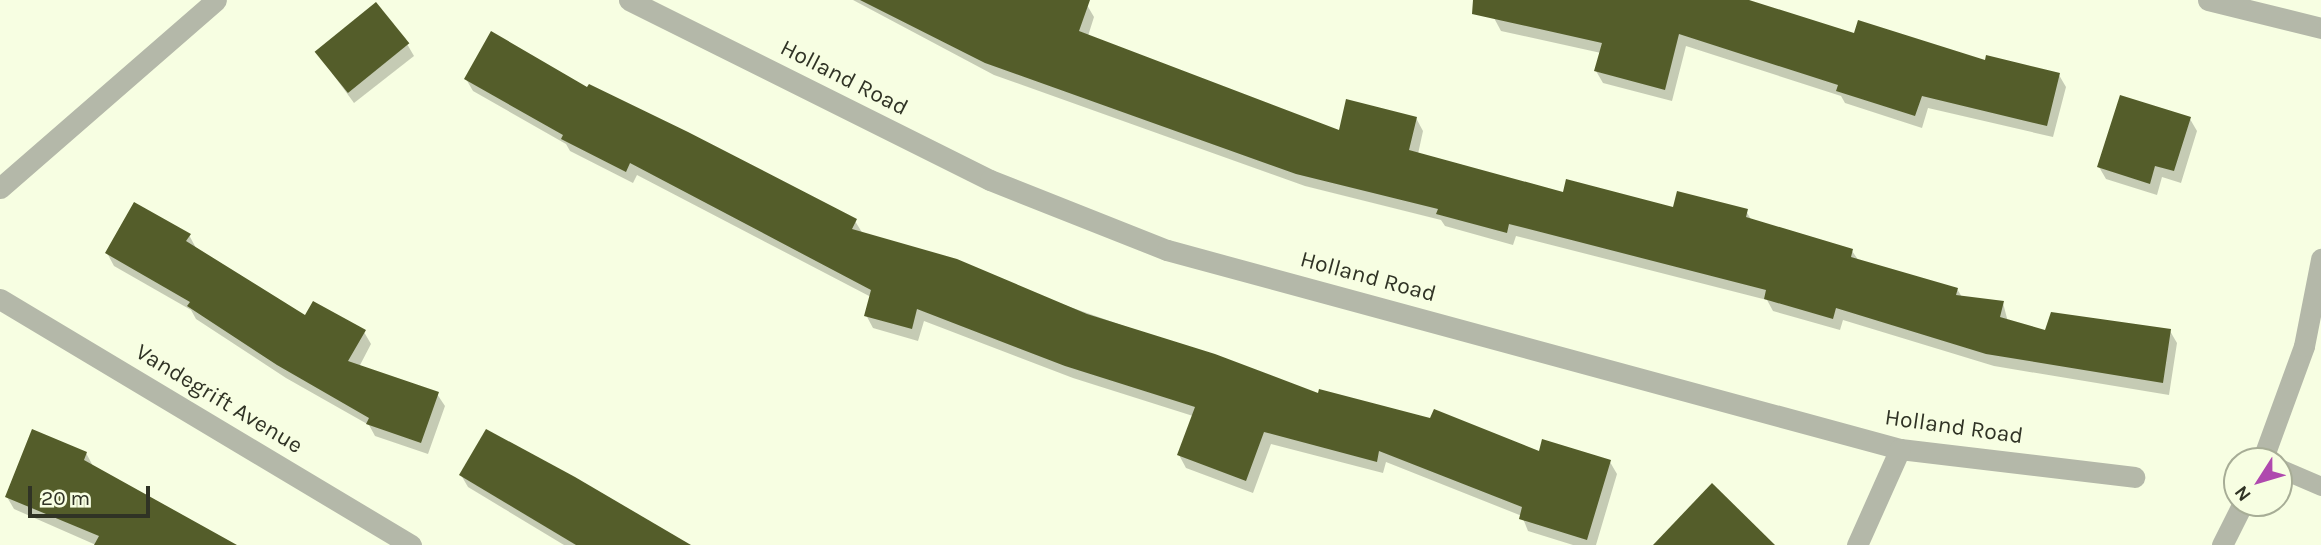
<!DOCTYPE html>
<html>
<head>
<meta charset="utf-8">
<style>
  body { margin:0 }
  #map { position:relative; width:2321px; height:545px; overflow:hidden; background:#f7fee2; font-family:Karla,sans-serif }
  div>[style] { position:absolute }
  .shadow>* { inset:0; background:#0003 }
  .building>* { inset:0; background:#545d2a; transform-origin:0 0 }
  .service>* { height:19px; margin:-9.5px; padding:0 9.5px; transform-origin:9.5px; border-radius:9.5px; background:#b4b8a9 }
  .minor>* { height:21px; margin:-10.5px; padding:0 10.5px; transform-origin:10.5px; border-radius:10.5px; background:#b4b8a9 }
  .tertiary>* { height:21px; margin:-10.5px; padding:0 10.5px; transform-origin:10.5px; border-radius:10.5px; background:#b4b8a9 }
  span { translate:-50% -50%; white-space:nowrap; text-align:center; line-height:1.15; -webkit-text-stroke:7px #f7fee2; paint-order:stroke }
  .street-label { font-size:23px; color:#303325 }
  .north { position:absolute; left:2223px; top:447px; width:70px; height:70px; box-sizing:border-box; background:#f7fee2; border:2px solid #a7ad96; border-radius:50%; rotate:233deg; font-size:19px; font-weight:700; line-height:28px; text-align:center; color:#303325 }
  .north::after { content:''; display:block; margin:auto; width:24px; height:32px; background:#af49ae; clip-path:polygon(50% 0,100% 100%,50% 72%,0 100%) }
  .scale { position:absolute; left:28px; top:486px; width:122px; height:32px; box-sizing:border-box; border:4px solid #303325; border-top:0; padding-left:9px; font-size:21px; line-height:24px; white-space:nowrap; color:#303325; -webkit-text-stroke:5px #f7fee2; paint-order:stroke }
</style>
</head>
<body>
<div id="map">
  <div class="shadow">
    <i style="clip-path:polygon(853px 0,1072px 0,1087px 5px,1094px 17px,1088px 36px,1340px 132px,1416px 118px,1423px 131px,1418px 154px,1564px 194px,1674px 209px,1746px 211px,1752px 221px,1852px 251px,1859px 261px,1957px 289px,1962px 297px,2003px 303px,2008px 322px,2046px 332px,2170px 331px,2177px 343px,2169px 395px,1994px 366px,1843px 320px,1840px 330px,1773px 311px,1767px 300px,1516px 236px,1513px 245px,1445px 226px,1441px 220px,1305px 186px,994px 75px)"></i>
    <i style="clip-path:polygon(1498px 0,1744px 0,1855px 35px,2059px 75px,2066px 87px,2053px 137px,1928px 108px,1922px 128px,1845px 103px,1841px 96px,1686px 46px,1672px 101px,1603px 83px,1596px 71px,1601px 53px,1501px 31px,1494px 18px)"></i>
    <i style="clip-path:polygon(407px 44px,414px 56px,354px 103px,316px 51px)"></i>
    <i style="clip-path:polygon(466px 79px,588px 89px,855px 221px,863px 234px,1320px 395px,1540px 453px,1610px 462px,1617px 474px,1596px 545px,1573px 545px,1528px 531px,1522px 516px,1386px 462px,1383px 473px,1271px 444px,1253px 493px,1186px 468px,1179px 455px,1193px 416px,1073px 378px,924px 321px,918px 341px,873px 328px,866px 315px,871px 297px,637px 175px,633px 183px,570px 151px,566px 144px,473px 91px)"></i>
    <i style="clip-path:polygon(2190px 119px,2197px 131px,2181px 183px,2162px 177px,2157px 195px,2106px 179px,2099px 167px)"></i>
    <i style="clip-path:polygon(189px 235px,196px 248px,306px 318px,364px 332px,371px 344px,359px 367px,437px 394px,445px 406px,428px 454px,375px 436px,369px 425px,286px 378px,196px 319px,191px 310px,114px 266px,107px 253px)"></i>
    <i style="clip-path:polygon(86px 453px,93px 466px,229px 545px,96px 545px,14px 509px,7px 497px)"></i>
    <i style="clip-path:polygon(461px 475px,688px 545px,564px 545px,468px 487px)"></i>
  </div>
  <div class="building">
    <i style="clip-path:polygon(860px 0,1090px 0,1079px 31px,1339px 130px,1346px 99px,1417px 117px,1409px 150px,1563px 192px,1566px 179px,1673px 207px,1677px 191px,1748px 209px,1746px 217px,1853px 249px,1851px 257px,1958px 288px,1956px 295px,2004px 301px,2000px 317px,2045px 330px,2051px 312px,2171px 329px,2163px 383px,1986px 354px,1836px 308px,1833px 319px,1764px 299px,1766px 290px,1509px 224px,1507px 233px,1436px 214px,1438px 209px,1296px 174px,985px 63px)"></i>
    <i style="clip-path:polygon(1473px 0,1749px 0,1854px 33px,1858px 20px,1985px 60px,1986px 55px,2060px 73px,2047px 126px,1922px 96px,1915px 116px,1836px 91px,1838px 85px,1679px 34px,1665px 90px,1594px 71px,1602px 43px,1472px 14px)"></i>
    <i style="left:376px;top:2px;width:53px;height:79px;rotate:51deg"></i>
    <i style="clip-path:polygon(491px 31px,587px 87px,589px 84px,688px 132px,857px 219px,852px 229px,957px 259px,1087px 314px,1215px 354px,1318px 393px,1319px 389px,1430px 418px,1434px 409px,1539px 451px,1542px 439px,1611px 460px,1587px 540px,1519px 519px,1522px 507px,1379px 451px,1377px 462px,1264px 432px,1246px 481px,1177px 455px,1195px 407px,1065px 366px,917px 309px,912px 329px,864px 316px,871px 290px,630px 163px,626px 172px,561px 139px,563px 135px,464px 79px)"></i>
    <i style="clip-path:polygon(2120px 95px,2191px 117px,2174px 171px,2155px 166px,2150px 184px,2097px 167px)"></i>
    <i style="clip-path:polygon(134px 202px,191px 234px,186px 241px,305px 315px,313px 301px,366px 330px,348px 361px,439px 392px,421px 443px,366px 424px,369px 418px,277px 365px,187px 306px,190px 302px,105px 253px)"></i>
    <i style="clip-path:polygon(32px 429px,87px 452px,84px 460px,237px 545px,94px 545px,99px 536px,5px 497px)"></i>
    <i style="clip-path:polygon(486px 429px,575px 477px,691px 545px,576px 545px,459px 475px)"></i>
    <i style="clip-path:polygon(1712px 483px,1775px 545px,1653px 545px)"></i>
  </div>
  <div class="service">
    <i style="left:2279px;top:468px;width:46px;rotate:23.2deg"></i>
  </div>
  <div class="minor">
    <i style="left:629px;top:0;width:403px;rotate:26.5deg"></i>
    <i style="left:990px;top:180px;width:190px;rotate:21.6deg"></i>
    <i style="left:1167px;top:250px;width:760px;rotate:15.19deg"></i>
    <i style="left:1900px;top:449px;width:236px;rotate:6.8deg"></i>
    <i style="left:2208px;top:0;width:116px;rotate:13.9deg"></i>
    <i style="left:0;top:299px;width:479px;rotate:30.9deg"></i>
    <i style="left:2262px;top:461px;width:122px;rotate:-69.9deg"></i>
    <i style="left:2304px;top:346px;width:89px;rotate:-78.9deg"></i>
    <i style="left:1857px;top:545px;width:105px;rotate:-65.9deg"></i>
    <i style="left:2222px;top:545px;width:47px;rotate:-63.4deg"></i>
  </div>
  <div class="tertiary">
    <i style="left:0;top:188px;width:286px;rotate:-41deg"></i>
  </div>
  <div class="street-label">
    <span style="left:844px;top:78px;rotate:27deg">Holland Road</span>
    <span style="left:1368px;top:277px;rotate:15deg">Holland Road</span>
    <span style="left:219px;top:399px;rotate:31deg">Vandegrift Avenue</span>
    <span style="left:1954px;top:427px;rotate:8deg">Holland Road</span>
  </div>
  <div class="north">N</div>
  <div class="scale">20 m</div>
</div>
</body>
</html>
